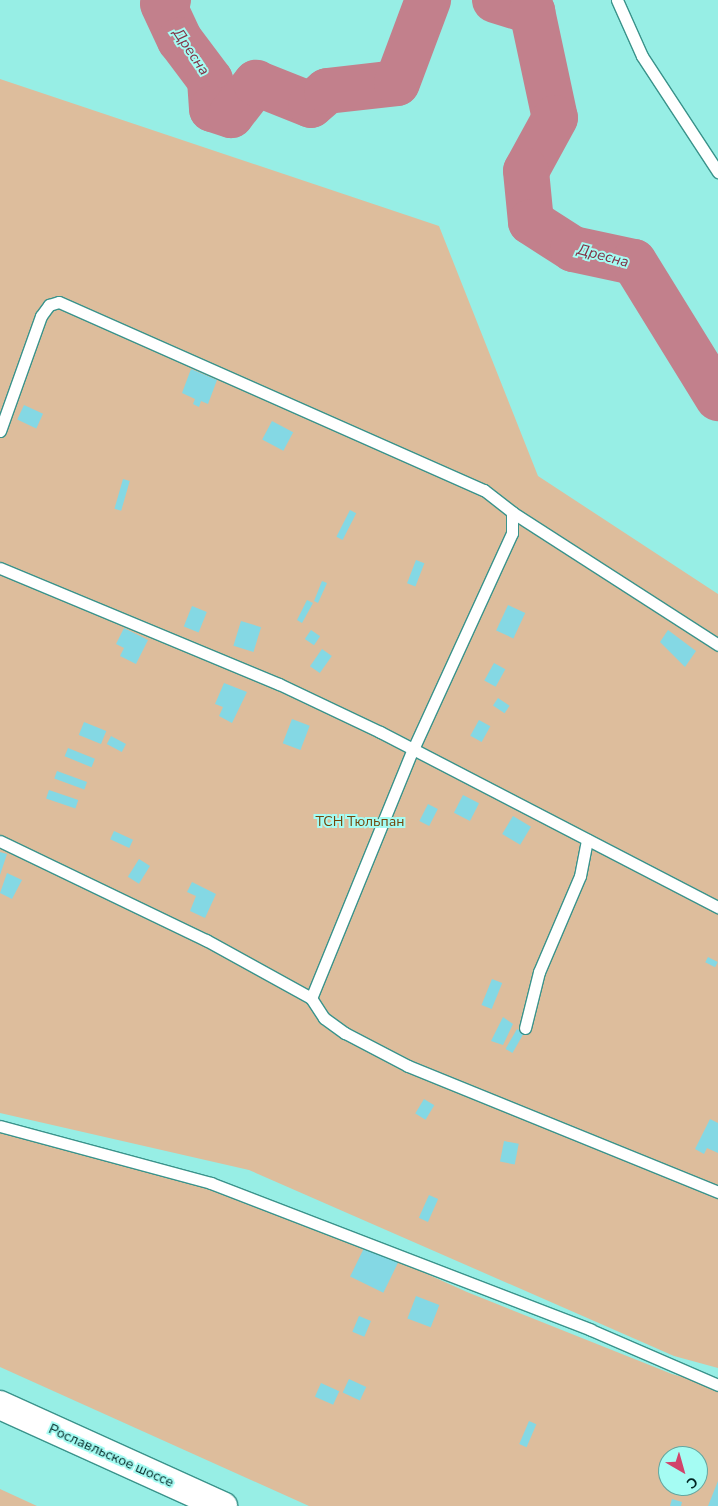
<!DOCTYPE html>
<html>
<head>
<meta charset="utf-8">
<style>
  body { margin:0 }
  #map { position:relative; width:718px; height:1506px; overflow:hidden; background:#97eee5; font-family:"Nunito Sans",sans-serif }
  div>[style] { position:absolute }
  .green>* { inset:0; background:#ddbd9c }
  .river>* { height:46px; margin:-23px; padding:0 23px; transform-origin:23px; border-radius:23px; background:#c2808c }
  .building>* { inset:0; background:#84d8e4; transform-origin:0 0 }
  .roads { filter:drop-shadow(1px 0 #3a938b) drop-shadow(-1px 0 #3a938b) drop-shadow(0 1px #3a938b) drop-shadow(0 -1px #3a938b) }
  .lane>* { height:11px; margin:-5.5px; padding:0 5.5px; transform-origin:5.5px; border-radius:5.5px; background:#fff }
  .primary>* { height:28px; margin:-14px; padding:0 14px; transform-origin:14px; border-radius:14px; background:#fff }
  span { translate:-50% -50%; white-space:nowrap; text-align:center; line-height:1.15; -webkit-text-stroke:4px #a5fcf3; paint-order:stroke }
  .park-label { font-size:14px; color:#72470c }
  .street-label { font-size:14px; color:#002523 }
  .water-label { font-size:15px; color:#823145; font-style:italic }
  .north { position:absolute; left:658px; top:1446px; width:50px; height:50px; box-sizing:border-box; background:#a5fcf3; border:1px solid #63a6a0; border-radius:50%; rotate:142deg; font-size:14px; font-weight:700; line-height:20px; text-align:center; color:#002523 }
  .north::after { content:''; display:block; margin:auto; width:18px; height:22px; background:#d1436b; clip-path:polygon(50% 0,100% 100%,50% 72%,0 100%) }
</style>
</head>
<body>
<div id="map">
  <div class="green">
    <i style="clip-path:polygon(0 79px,439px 226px,538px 476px,718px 594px,718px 1368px,674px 1356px,249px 1170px,0 1113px)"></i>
    <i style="clip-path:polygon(evenodd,0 1131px,243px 1191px,467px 1292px,672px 1374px,718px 1387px,718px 1506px,309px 1506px,0 1367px,0 1131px,668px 1456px,698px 1456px,698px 1486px,668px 1486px,668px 1456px)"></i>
    <i style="clip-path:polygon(0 1489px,37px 1506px,0 1506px)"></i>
  </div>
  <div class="river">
    <i style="left:168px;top:0;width:6px;rotate:141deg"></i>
    <i style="left:163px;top:4px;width:40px;rotate:65deg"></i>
    <i style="left:180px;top:40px;width:50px;rotate:53.1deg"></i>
    <i style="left:210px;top:80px;width:29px;rotate:86deg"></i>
    <i style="left:212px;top:109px;width:20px;rotate:18deg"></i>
    <i style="left:231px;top:115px;width:41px;rotate:-52deg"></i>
    <i style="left:256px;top:83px;width:59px;rotate:21.8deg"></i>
    <i style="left:311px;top:105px;width:21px;rotate:-41deg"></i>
    <i style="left:327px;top:91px;width:70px;rotate:-6.5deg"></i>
    <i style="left:397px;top:83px;width:89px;rotate:-69.5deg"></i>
    <i style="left:495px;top:0;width:39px;rotate:17deg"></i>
    <i style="left:532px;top:11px;width:109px;rotate:77.9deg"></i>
    <i style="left:555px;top:118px;width:60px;rotate:118.7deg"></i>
    <i style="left:526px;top:171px;width:51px;rotate:84.4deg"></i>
    <i style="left:531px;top:222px;width:50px;rotate:32.7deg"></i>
    <i style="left:573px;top:249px;width:62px;rotate:12deg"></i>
    <i style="left:634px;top:262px;width:160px;rotate:58.3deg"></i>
  </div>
  <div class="building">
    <i style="clip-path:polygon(191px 369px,217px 380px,208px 404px,201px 401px,199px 407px,193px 404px,195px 399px,182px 393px)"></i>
    <i style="left:24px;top:405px;width:21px;height:16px;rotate:25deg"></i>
    <i style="left:272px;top:421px;width:24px;height:21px;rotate:28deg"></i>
    <i style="left:123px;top:479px;width:7px;height:31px;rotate:16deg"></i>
    <i style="left:350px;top:510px;width:7px;height:30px;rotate:27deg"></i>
    <i style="left:416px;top:560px;width:9px;height:25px;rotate:21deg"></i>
    <i style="clip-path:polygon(322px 581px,327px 583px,318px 603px,314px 601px)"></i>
    <i style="clip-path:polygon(307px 600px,313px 603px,302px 623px,297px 620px)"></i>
    <i style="left:508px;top:605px;width:19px;height:28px;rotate:25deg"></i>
    <i style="left:192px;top:606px;width:16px;height:22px;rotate:22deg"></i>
    <i style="left:241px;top:621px;width:21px;height:26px;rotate:17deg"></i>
    <i style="clip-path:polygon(124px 628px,148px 640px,136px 664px,120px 656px,124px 648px,116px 644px)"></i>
    <i style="left:311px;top:630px;width:11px;height:11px;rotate:34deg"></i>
    <i style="clip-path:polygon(668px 630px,696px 651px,685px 667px,660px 642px)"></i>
    <i style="left:322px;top:649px;width:12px;height:21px;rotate:35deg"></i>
    <i style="left:494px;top:663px;width:13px;height:20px;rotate:29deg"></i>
    <i style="clip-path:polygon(224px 683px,247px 692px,232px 723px,219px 716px,223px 707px,215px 704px)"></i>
    <i style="left:498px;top:698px;width:14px;height:9px;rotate:34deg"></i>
    <i style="left:292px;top:719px;width:19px;height:26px;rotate:21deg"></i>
    <i style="left:479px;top:720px;width:13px;height:18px;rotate:29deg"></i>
    <i style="left:84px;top:722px;width:24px;height:14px;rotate:22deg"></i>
    <i style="left:111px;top:736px;width:17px;height:9px;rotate:28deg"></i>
    <i style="left:68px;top:748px;width:29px;height:9px;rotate:22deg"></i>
    <i style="left:57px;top:771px;width:32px;height:8px;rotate:20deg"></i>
    <i style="left:49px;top:790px;width:31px;height:9px;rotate:19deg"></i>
    <i style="left:463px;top:795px;width:18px;height:20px;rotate:27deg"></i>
    <i style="left:428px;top:804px;width:11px;height:19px;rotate:27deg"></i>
    <i style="left:513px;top:816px;width:21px;height:21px;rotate:31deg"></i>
    <i style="left:114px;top:831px;width:21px;height:9px;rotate:25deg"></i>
    <i style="clip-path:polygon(0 852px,7px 854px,0 875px)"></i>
    <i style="left:139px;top:859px;width:13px;height:21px;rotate:32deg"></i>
    <i style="clip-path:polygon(7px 873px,22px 880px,12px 899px,0 893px)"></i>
    <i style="clip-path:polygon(192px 882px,216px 894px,205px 918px,190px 911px,196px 896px,187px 892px)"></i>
    <i style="left:708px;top:957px;width:11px;height:6px;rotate:27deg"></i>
    <i style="left:492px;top:979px;width:11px;height:28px;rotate:22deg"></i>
    <i style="clip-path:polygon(503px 1017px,513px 1024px,503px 1045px,491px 1041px)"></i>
    <i style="left:517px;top:1029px;width:8px;height:23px;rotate:30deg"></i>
    <i style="left:424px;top:1099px;width:12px;height:17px;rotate:31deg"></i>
    <i style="clip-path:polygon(710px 1119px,718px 1123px,718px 1153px,707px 1148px,704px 1154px,695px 1149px)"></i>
    <i style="left:504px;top:1141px;width:15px;height:21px;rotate:11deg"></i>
    <i style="left:429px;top:1195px;width:10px;height:25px;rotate:24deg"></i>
    <i style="left:365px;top:1246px;width:37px;height:34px;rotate:26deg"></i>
    <i style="left:416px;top:1296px;width:25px;height:24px;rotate:21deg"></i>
    <i style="left:359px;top:1316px;width:13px;height:17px;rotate:23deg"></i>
    <i style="left:349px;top:1379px;width:19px;height:15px;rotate:25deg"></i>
    <i style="left:321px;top:1383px;width:20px;height:15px;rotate:24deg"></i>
    <i style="left:529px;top:1421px;width:8px;height:25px;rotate:23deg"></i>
    <i style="clip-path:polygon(718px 1481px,718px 1506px,708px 1506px)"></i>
    <i style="clip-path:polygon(672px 1499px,682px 1502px,681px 1506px,670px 1506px)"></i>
  </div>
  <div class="roads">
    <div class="lane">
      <i style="left:617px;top:0;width:61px;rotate:65.9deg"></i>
      <i style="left:642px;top:56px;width:139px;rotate:56.8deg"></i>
      <i style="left:0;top:431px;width:122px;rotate:-70.4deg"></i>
      <i style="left:41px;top:316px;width:14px;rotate:-54deg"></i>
      <i style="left:49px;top:305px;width:10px;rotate:-17deg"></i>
      <i style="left:59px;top:302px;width:465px;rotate:23.9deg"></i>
      <i style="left:484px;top:490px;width:36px;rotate:38deg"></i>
      <i style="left:512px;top:512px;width:21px;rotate:90deg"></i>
      <i style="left:512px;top:533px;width:240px;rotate:114.6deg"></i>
      <i style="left:412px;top:751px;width:267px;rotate:112.2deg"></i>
      <i style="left:311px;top:998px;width:24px;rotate:57deg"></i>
      <i style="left:324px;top:1018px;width:26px;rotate:36deg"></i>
      <i style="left:345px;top:1033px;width:71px;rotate:27.6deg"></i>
      <i style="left:408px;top:1066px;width:335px;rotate:22.1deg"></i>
      <i style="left:512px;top:512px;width:245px;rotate:32.8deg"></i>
      <i style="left:0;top:568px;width:302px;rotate:22.6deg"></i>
      <i style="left:279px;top:684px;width:112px;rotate:25.4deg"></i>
      <i style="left:380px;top:732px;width:381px;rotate:27.4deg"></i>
      <i style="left:0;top:841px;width:229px;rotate:25.7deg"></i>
      <i style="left:206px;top:940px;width:120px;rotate:28.9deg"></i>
      <i style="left:525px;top:1028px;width:58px;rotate:-76deg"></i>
      <i style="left:539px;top:972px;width:104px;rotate:-66.9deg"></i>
      <i style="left:580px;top:876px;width:37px;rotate:-79deg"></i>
      <i style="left:0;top:1126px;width:219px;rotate:15.1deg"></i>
      <i style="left:211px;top:1183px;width:407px;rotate:21.1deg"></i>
      <i style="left:591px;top:1330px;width:138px;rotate:23.4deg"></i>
    </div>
    <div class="primary">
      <i style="left:0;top:1405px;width:245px;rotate:24.4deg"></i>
    </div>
  </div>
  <div class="park-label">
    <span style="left:360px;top:822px">ТСН Тюльпан</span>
  </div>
  <div class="street-label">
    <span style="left:111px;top:1456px;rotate:24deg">Рославльское шоссе</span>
  </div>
  <div class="water-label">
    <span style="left:191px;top:52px;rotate:56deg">Дресна</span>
    <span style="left:603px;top:256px;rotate:15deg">Дресна</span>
  </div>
  <div class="north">С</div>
</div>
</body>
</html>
